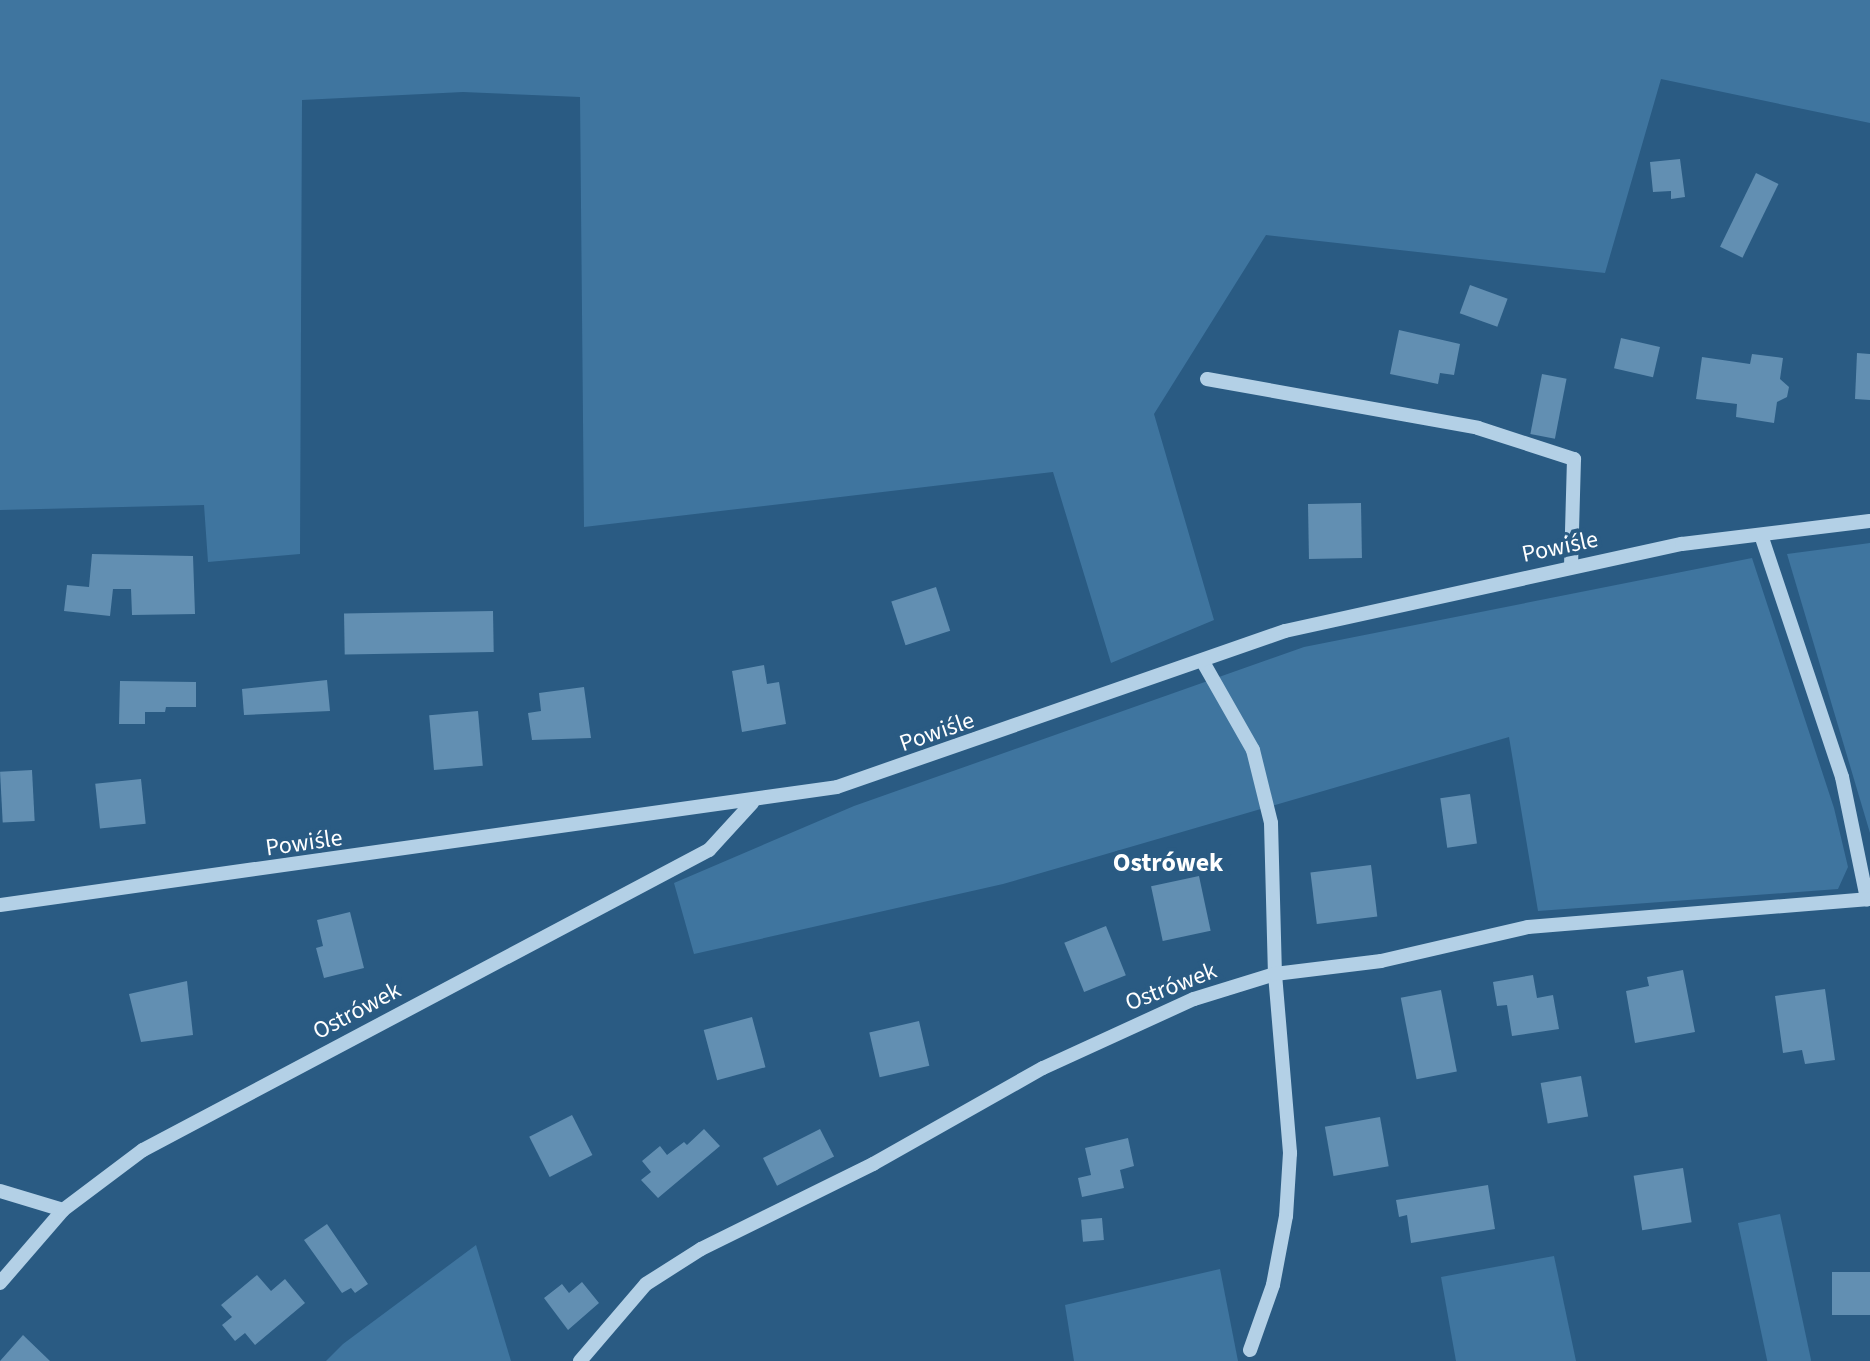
<!DOCTYPE html>
<html>
<head>
<meta charset="utf-8">
<style>
  body { margin:0 }
  #map { position:relative; width:1870px; height:1361px; overflow:hidden; background:#2a5b83; font-family:"Source Sans 3",sans-serif }
  div>[style] { position:absolute }
  .green>* { inset:0; background:#3f759f; transform-origin:0 0 }
  .building>* { inset:0; background:#628fb2; transform-origin:0 0 }
  .minor>* { height:14px; margin:-7px; padding:0 7px; transform-origin:7px; border-radius:7px; background:#b3d0e6 }
  span { translate:-50% -50%; white-space:nowrap; text-align:center; line-height:1.15; -webkit-text-stroke:8px #2a5b83; paint-order:stroke }
  .street-label { font-size:24px; color:#fff }
  .neighbourhood-label { font-size:26px; color:#fff; font-weight:700 }
</style>
</head>
<body>
<div id="map">
  <div class="green">
    <i style="clip-path:polygon(0 0,1870px 0,1870px 123px,1661px 79px,1605px 273px,1266px 235px,1154px 414px,1214px 620px,1111px 663px,1053px 472px,584px 527px,580px 97px,463px 92px,302px 100px,300px 554px,208px 562px,204px 505px,0 510px)"></i>
    <i style="clip-path:polygon(1870px 543px,1870px 833px,1787px 554px)"></i>
    <i style="clip-path:polygon(1752px 558px,1834px 808px,1848px 867px,1838px 889px,1538px 911px,1509px 737px,1003px 884px,694px 954px,674px 883px,854px 806px,1304px 647px)"></i>
    <i style="left:1780px;top:1214px;width:150px;height:43px;rotate:78deg"></i>
    <i style="clip-path:polygon(476px 1245px,511px 1361px,326px 1361px,343px 1344px)"></i>
    <i style="clip-path:polygon(1554px 1256px,1576px 1361px,1456px 1361px,1441px 1277px)"></i>
    <i style="clip-path:polygon(1220px 1269px,1238px 1361px,1074px 1361px,1065px 1305px)"></i>
  </div>
  <div class="building">
    <i style="clip-path:polygon(1680px 159px,1685px 197px,1671px 199px,1671px 191px,1653px 192px,1650px 162px)"></i>
    <i style="left:1756px;top:173px;width:25px;height:82px;rotate:26deg"></i>
    <i style="left:1470px;top:285px;width:40px;height:30px;rotate:20deg"></i>
    <i style="clip-path:polygon(1399px 330px,1460px 344px,1454px 375px,1440px 373px,1438px 384px,1390px 374px)"></i>
    <i style="left:1621px;top:338px;width:40px;height:31px;rotate:13deg"></i>
    <i style="clip-path:polygon(1857px 353px,1870px 354px,1870px 400px,1855px 399px)"></i>
    <i style="clip-path:polygon(1752px 354px,1783px 358px,1780px 379px,1789px 387px,1787px 397px,1777px 402px,1774px 423px,1736px 417px,1737px 404px,1696px 399px,1702px 357px,1750px 364px)"></i>
    <i style="left:1542px;top:374px;width:25px;height:61px;rotate:11deg"></i>
    <i style="left:1361px;top:503px;width:55px;height:53px;rotate:89deg"></i>
    <i style="clip-path:polygon(92px 554px,193px 556px,195px 614px,132px 615px,131px 589px,113px 589px,110px 616px,64px 611px,67px 585px,89px 587px)"></i>
    <i style="left:936px;top:587px;width:46px;height:47px;rotate:72deg"></i>
    <i style="left:493px;top:611px;width:41px;height:149px;rotate:89deg"></i>
    <i style="clip-path:polygon(764px 665px,767px 684px,779px 682px,786px 724px,742px 732px,732px 671px)"></i>
    <i style="clip-path:polygon(327px 680px,330px 711px,244px 715px,242px 689px)"></i>
    <i style="clip-path:polygon(120px 681px,196px 682px,196px 707px,166px 707px,165px 712px,145px 712px,145px 724px,119px 724px)"></i>
    <i style="clip-path:polygon(584px 687px,591px 738px,532px 740px,528px 713px,541px 711px,539px 693px)"></i>
    <i style="left:478px;top:711px;width:55px;height:49px;rotate:85deg"></i>
    <i style="left:32px;top:770px;width:51px;height:32px;rotate:87deg"></i>
    <i style="left:141px;top:779px;width:45px;height:46px;rotate:84deg"></i>
    <i style="left:1470px;top:794px;width:50px;height:30px;rotate:82deg"></i>
    <i style="left:1371px;top:865px;width:52px;height:61px;rotate:83deg"></i>
    <i style="left:1199px;top:876px;width:56px;height:49px;rotate:78deg"></i>
    <i style="clip-path:polygon(350px 912px,364px 968px,324px 978px,316px 948px,323px 946px,317px 920px)"></i>
    <i style="left:1106px;top:926px;width:53px;height:45px;rotate:68deg"></i>
    <i style="clip-path:polygon(1683px 970px,1695px 1032px,1635px 1043px,1626px 991px,1649px 986px,1647px 977px)"></i>
    <i style="clip-path:polygon(1533px 975px,1537px 998px,1553px 995px,1559px 1029px,1512px 1036px,1507px 1005px,1497px 1006px,1493px 982px)"></i>
    <i style="clip-path:polygon(187px 981px,193px 1035px,141px 1042px,129px 994px)"></i>
    <i style="clip-path:polygon(1825px 989px,1835px 1060px,1805px 1064px,1802px 1050px,1783px 1053px,1775px 996px)"></i>
    <i style="left:1441px;top:990px;width:83px;height:41px;rotate:79deg"></i>
    <i style="left:752px;top:1017px;width:52px;height:50px;rotate:75deg"></i>
    <i style="left:919px;top:1021px;width:46px;height:51px;rotate:77deg"></i>
    <i style="left:1581px;top:1076px;width:41px;height:41px;rotate:80deg"></i>
    <i style="left:572px;top:1115px;width:45px;height:48px;rotate:63deg"></i>
    <i style="left:1380px;top:1117px;width:50px;height:56px;rotate:80deg"></i>
    <i style="clip-path:polygon(704px 1129px,720px 1146px,658px 1198px,641px 1180px,651px 1172px,642px 1161px,660px 1146px,667px 1155px,684px 1142px,687px 1145px)"></i>
    <i style="left:820px;top:1129px;width:31px;height:64px;rotate:63deg"></i>
    <i style="clip-path:polygon(1128px 1138px,1134px 1166px,1120px 1170px,1124px 1188px,1082px 1197px,1078px 1178px,1091px 1175px,1085px 1148px)"></i>
    <i style="left:1683px;top:1168px;width:55px;height:50px;rotate:81deg"></i>
    <i style="clip-path:polygon(1488px 1185px,1495px 1229px,1411px 1243px,1407px 1215px,1399px 1217px,1396px 1200px)"></i>
    <i style="left:1102px;top:1218px;width:22px;height:21px;rotate:85deg"></i>
    <i style="clip-path:polygon(327px 1224px,368px 1284px,355px 1293px,351px 1288px,342px 1293px,304px 1240px)"></i>
    <i style="left:1870px;top:1272px;width:43px;height:38px;rotate:90deg"></i>
    <i style="clip-path:polygon(257px 1275px,271px 1291px,285px 1279px,305px 1303px,255px 1345px,245px 1333px,235px 1341px,222px 1325px,232px 1317px,221px 1305px)"></i>
    <i style="clip-path:polygon(582px 1282px,599px 1303px,568px 1330px,544px 1298px,562px 1284px,569px 1293px)"></i>
    <i style="clip-path:polygon(23px 1335px,50px 1361px,0 1361px)"></i>
  </div>
  <div class="minor">
    <i style="left:1207px;top:379px;width:275px;rotate:10.2deg"></i>
    <i style="left:1478px;top:428px;width:101px;rotate:17.9deg"></i>
    <i style="left:1574px;top:459px;width:108px;rotate:91.6deg"></i>
    <i style="left:1761px;top:535px;width:255px;rotate:71.5deg"></i>
    <i style="left:1842px;top:777px;width:125px;rotate:78.4deg"></i>
    <i style="left:1203px;top:662px;width:101px;rotate:60.4deg"></i>
    <i style="left:1253px;top:750px;width:75px;rotate:76.1deg"></i>
    <i style="left:1271px;top:823px;width:151px;rotate:88.5deg"></i>
    <i style="left:1275px;top:974px;width:180px;rotate:85.2deg"></i>
    <i style="left:1290px;top:1153px;width:63px;rotate:93.6deg"></i>
    <i style="left:1286px;top:1216px;width:70px;rotate:100.7deg"></i>
    <i style="left:1273px;top:1285px;width:69px;rotate:109.5deg"></i>
    <i style="left:0;top:905px;width:845px;rotate:-8.02deg"></i>
    <i style="left:837px;top:787px;width:474px;rotate:-19.2deg"></i>
    <i style="left:1285px;top:631px;width:406px;rotate:-12.4deg"></i>
    <i style="left:1682px;top:544px;width:189px;rotate:-7deg"></i>
    <i style="left:0;top:1191px;width:66px;rotate:16.8deg"></i>
    <i style="left:0;top:1283px;width:96px;rotate:-49.2deg"></i>
    <i style="left:63px;top:1210px;width:100px;rotate:-36.9deg"></i>
    <i style="left:143px;top:1150px;width:641px;rotate:-27.93deg"></i>
    <i style="left:709px;top:850px;width:64px;rotate:-47.5deg"></i>
    <i style="left:580px;top:1361px;width:101px;rotate:-49.4deg"></i>
    <i style="left:646px;top:1284px;width:65px;rotate:-32.5deg"></i>
    <i style="left:701px;top:1249px;width:192px;rotate:-26.3deg"></i>
    <i style="left:873px;top:1164px;width:195px;rotate:-29.5deg"></i>
    <i style="left:1043px;top:1068px;width:166px;rotate:-24.6deg"></i>
    <i style="left:1194px;top:999px;width:85px;rotate:-17.2deg"></i>
    <i style="left:1275px;top:974px;width:107px;rotate:-7deg"></i>
    <i style="left:1381px;top:961px;width:151px;rotate:-13deg"></i>
    <i style="left:1528px;top:927px;width:343px;rotate:-4.7deg"></i>
  </div>
  <div class="street-label">
    <span style="left:1560px;top:547px;rotate:-12deg">Powiśle</span>
    <span style="left:937px;top:732px;rotate:-19deg">Powiśle</span>
    <span style="left:304px;top:843px;rotate:-8deg">Powiśle</span>
    <span style="left:1171px;top:987px;rotate:-21deg">Ostrówek</span>
    <span style="left:357px;top:1011px;rotate:-28deg">Ostrówek</span>
  </div>
  <div class="neighbourhood-label">
    <span style="left:1168px;top:863px">Ostrówek</span>
  </div>
</div>
</body>
</html>
